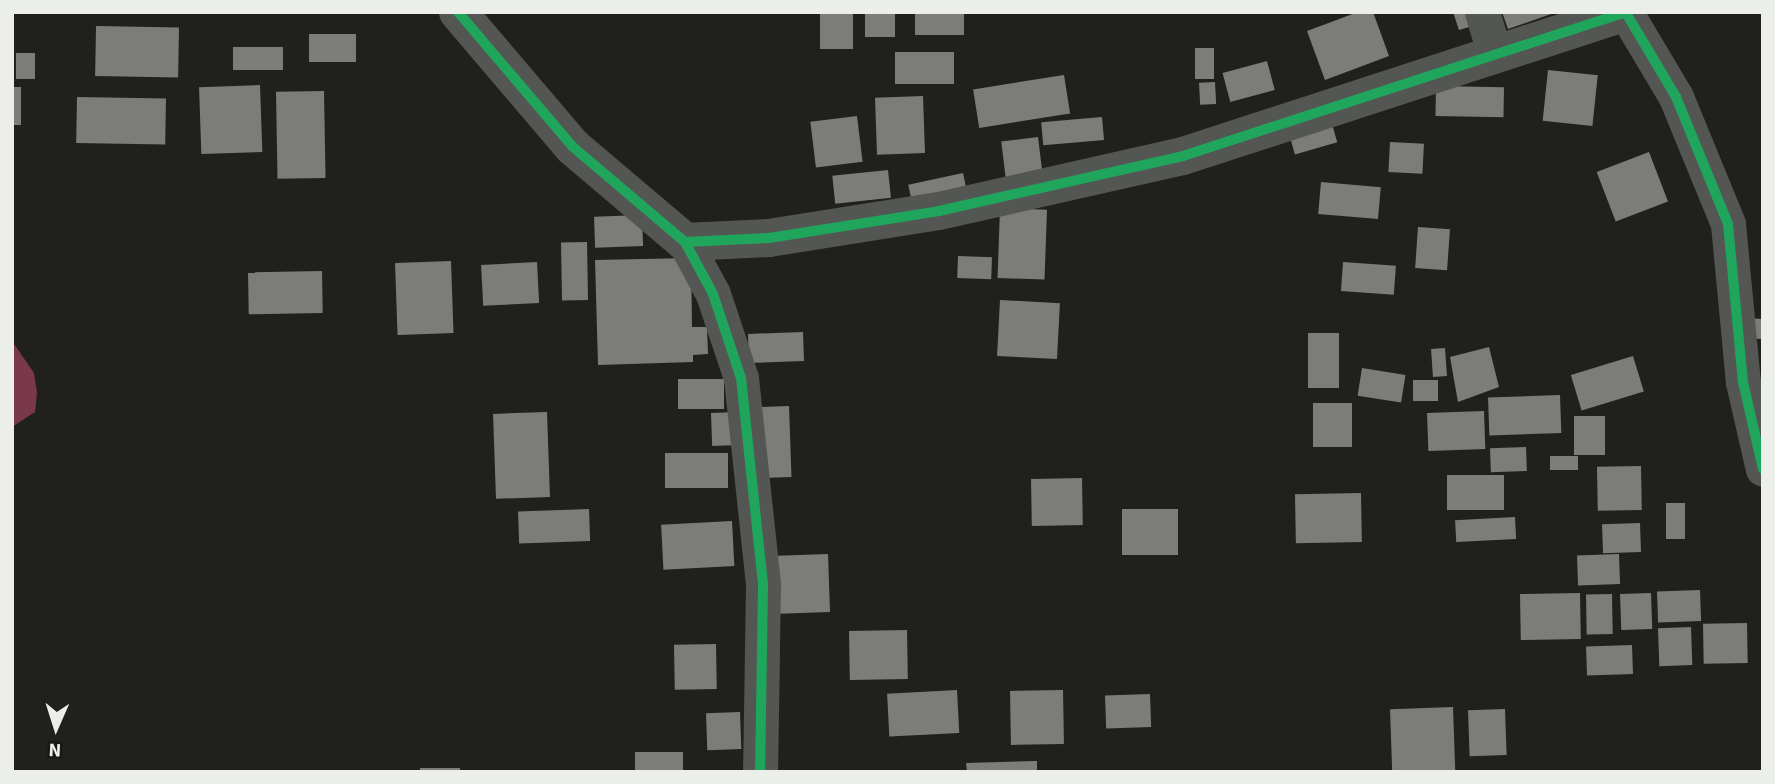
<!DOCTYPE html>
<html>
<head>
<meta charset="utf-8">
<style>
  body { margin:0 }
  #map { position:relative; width:1775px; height:784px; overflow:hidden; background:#20211e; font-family:"Source Sans 3",sans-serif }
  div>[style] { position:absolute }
  .water>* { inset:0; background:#7a384c }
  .building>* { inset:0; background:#7c7d7a; transform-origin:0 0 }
  .minor>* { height:35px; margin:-17.5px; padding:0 17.5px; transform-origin:17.5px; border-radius:17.5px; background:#545653 }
  .tertiary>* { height:38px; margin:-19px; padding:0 19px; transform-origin:19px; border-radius:19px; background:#545653 }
  .cycleway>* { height:10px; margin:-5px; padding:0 5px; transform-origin:5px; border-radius:5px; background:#20a55d }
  span { translate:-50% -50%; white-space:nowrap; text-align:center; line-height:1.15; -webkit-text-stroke:7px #161914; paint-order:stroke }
  .frame { position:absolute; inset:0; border:14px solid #eceeea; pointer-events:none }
  .north { position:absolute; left:21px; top:693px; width:70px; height:70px; -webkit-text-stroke:5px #161914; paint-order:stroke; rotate:183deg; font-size:19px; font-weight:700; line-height:28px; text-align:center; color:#eceeea }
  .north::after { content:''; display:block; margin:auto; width:24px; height:32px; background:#eceeea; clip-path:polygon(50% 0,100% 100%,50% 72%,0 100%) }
</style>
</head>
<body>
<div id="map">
  <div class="water">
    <i style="clip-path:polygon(12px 341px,34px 373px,37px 393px,35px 412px,12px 427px)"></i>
  </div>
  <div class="building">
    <i style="left:820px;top:12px;width:33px;height:37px"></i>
    <i style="left:865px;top:12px;width:30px;height:25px"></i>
    <i style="left:915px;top:12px;width:49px;height:23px"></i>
    <i style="clip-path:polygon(1358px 12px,1373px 12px,1389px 56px,1325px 80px,1307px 31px)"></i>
    <i style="clip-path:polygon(1453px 12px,1472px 12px,1476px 25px,1459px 30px)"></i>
    <i style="clip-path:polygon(1502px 12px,1554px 12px,1554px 13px,1508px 29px)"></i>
    <i style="left:96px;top:26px;width:83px;height:50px;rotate:1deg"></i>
    <i style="left:309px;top:34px;width:47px;height:28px"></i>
    <i style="left:283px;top:47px;width:23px;height:50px;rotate:90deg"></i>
    <i style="left:1195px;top:48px;width:19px;height:31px"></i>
    <i style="left:895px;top:52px;width:59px;height:32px"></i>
    <i style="left:16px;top:53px;width:19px;height:26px"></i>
    <i style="left:1267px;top:61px;width:30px;height:46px;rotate:75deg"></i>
    <i style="left:1548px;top:70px;width:50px;height:51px;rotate:6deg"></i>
    <i style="left:1064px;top:75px;width:39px;height:92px;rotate:81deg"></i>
    <i style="left:1215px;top:82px;width:22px;height:16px;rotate:87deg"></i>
    <i style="left:260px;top:85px;width:67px;height:61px;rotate:88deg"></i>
    <i style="left:1436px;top:86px;width:68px;height:30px;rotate:1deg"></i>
    <i style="left:12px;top:87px;width:9px;height:38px"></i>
    <i style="left:324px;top:91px;width:87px;height:48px;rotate:89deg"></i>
    <i style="left:923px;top:96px;width:57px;height:48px;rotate:88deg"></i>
    <i style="left:77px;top:97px;width:89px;height:46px;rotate:1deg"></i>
    <i style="left:857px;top:116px;width:46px;height:47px;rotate:83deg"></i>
    <i style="left:1102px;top:117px;width:23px;height:61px;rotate:85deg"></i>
    <i style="left:1332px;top:124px;width:19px;height:44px;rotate:74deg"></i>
    <i style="left:1038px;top:137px;width:38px;height:37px;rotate:83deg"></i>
    <i style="left:1390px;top:142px;width:34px;height:30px;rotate:3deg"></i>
    <i style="left:1649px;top:152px;width:53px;height:56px;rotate:69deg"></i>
    <i style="left:888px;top:170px;width:28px;height:56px;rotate:84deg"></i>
    <i style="left:963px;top:173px;width:25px;height:56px;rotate:78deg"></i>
    <i style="left:1321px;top:182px;width:60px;height:32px;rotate:5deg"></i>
    <i style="left:1000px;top:208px;width:47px;height:70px;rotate:2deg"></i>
    <i style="left:642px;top:215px;width:31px;height:48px;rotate:88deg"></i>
    <i style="left:1418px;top:227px;width:32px;height:41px;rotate:4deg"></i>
    <i style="left:587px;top:242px;width:58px;height:26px;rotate:89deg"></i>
    <i style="left:958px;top:256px;width:34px;height:22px;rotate:2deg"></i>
    <i style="clip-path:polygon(691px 258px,692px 327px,707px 327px,708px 354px,693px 355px,693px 362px,598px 365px,595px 260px)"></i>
    <i style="left:451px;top:261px;width:72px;height:56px;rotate:88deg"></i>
    <i style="left:537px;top:262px;width:41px;height:56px;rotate:87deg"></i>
    <i style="left:1343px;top:262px;width:53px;height:29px;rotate:4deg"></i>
    <i style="left:322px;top:271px;width:42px;height:74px;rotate:89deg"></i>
    <i style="left:1000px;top:300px;width:60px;height:56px;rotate:3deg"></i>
    <i style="left:1745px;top:318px;width:18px;height:20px;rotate:3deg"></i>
    <i style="left:803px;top:332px;width:29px;height:55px;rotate:88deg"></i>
    <i style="left:1308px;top:333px;width:31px;height:55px"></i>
    <i style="clip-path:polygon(1489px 347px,1499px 387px,1458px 402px,1450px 357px)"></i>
    <i style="left:1445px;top:348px;width:28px;height:14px;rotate:86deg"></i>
    <i style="left:1633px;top:356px;width:37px;height:65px;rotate:73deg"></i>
    <i style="left:1362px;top:368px;width:44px;height:28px;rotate:9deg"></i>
    <i style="left:678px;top:379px;width:46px;height:30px"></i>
    <i style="left:1413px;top:380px;width:25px;height:21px"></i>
    <i style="left:1560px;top:395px;width:38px;height:72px;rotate:88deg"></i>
    <i style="left:1313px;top:403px;width:39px;height:44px"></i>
    <i style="left:789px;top:406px;width:71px;height:32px;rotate:88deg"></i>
    <i style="left:1484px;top:411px;width:38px;height:57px;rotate:88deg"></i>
    <i style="left:547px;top:412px;width:85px;height:54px;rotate:88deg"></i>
    <i style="left:738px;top:412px;width:33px;height:27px;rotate:88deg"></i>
    <i style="left:1574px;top:416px;width:31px;height:39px"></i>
    <i style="left:1526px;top:447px;width:24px;height:36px;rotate:88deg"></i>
    <i style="left:728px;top:453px;width:35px;height:63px;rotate:90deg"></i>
    <i style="left:1578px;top:456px;width:14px;height:28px;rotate:90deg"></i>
    <i style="left:1641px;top:466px;width:44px;height:44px;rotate:89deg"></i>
    <i style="left:1504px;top:475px;width:35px;height:57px;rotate:90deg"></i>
    <i style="left:1082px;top:478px;width:47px;height:51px;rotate:89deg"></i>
    <i style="left:1361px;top:493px;width:49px;height:66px;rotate:89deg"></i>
    <i style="left:1666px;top:503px;width:19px;height:36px"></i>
    <i style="left:589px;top:509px;width:32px;height:71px;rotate:88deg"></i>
    <i style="left:1122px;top:509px;width:56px;height:46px"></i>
    <i style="left:1515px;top:517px;width:22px;height:60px;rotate:87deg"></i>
    <i style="left:732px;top:521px;width:45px;height:71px;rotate:87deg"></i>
    <i style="left:1640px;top:523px;width:29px;height:38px;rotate:88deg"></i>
    <i style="left:828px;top:554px;width:58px;height:51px;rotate:88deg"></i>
    <i style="left:1619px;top:554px;width:30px;height:42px;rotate:88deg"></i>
    <i style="left:1700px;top:590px;width:31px;height:43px;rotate:88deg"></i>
    <i style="left:1580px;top:593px;width:46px;height:60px;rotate:89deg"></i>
    <i style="left:1651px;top:593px;width:36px;height:31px;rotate:88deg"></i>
    <i style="left:1612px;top:594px;width:40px;height:26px;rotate:89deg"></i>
    <i style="left:1747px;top:623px;width:40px;height:44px;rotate:89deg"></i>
    <i style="left:1691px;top:627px;width:38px;height:33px;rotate:88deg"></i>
    <i style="left:907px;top:630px;width:49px;height:58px;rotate:89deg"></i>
    <i style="left:716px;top:644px;width:45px;height:42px;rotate:89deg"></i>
    <i style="left:1632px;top:645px;width:29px;height:46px;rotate:88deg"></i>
    <i style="left:957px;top:690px;width:43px;height:70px;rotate:87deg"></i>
    <i style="left:1063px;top:690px;width:54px;height:53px;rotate:89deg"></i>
    <i style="left:1150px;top:694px;width:33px;height:45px;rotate:88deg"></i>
    <i style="left:1453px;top:707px;width:65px;height:63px;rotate:88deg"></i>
    <i style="left:1505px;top:709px;width:46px;height:37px;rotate:88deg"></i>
    <i style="left:740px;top:712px;width:37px;height:34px;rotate:88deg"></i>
    <i style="left:683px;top:752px;width:20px;height:48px;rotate:90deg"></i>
    <i style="clip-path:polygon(1037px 761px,1037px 772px,967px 772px,966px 763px)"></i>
    <i style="left:420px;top:768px;width:40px;height:4px"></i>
  </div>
  <div class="minor">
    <i style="left:1482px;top:12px;width:45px;rotate:73.2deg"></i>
    <i style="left:1626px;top:13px;width:98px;rotate:59.2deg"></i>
    <i style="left:1676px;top:97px;width:137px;rotate:67.7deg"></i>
    <i style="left:1728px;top:224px;width:159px;rotate:84.6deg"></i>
    <i style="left:1743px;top:382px;width:89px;rotate:77.1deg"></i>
    <i style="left:685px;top:242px;width:59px;rotate:61.7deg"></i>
    <i style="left:713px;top:294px;width:89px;rotate:71.6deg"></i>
    <i style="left:741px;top:378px;width:208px;rotate:83.9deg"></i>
    <i style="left:763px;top:585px;width:187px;rotate:90.9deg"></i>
  </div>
  <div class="tertiary">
    <i style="left:458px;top:12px;width:177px;rotate:49.6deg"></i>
    <i style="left:573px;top:147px;width:147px;rotate:40.3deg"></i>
    <i style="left:685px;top:242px;width:84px;rotate:-2.7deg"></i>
    <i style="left:769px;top:238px;width:172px;rotate:-9deg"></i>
    <i style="left:939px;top:211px;width:250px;rotate:-12.7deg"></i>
    <i style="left:1183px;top:156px;width:467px;rotate:-18deg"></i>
  </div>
  <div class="cycleway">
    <i style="left:458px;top:12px;width:177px;rotate:49.6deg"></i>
    <i style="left:573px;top:147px;width:147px;rotate:40.3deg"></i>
    <i style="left:685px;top:242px;width:84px;rotate:-2.7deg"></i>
    <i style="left:769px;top:238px;width:172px;rotate:-9deg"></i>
    <i style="left:939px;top:211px;width:250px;rotate:-12.7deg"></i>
    <i style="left:1183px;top:156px;width:467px;rotate:-18deg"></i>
    <i style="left:1626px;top:13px;width:98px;rotate:59.2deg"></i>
    <i style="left:1676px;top:97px;width:137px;rotate:67.7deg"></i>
    <i style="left:1728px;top:224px;width:159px;rotate:84.6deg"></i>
    <i style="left:1743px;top:382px;width:89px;rotate:77.1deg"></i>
    <i style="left:685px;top:242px;width:59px;rotate:61.7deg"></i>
    <i style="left:713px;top:294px;width:89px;rotate:71.6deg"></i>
    <i style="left:741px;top:378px;width:208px;rotate:83.9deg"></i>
    <i style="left:763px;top:585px;width:187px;rotate:90.9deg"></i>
  </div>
  <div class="frame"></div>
  <div class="north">N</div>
</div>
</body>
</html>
